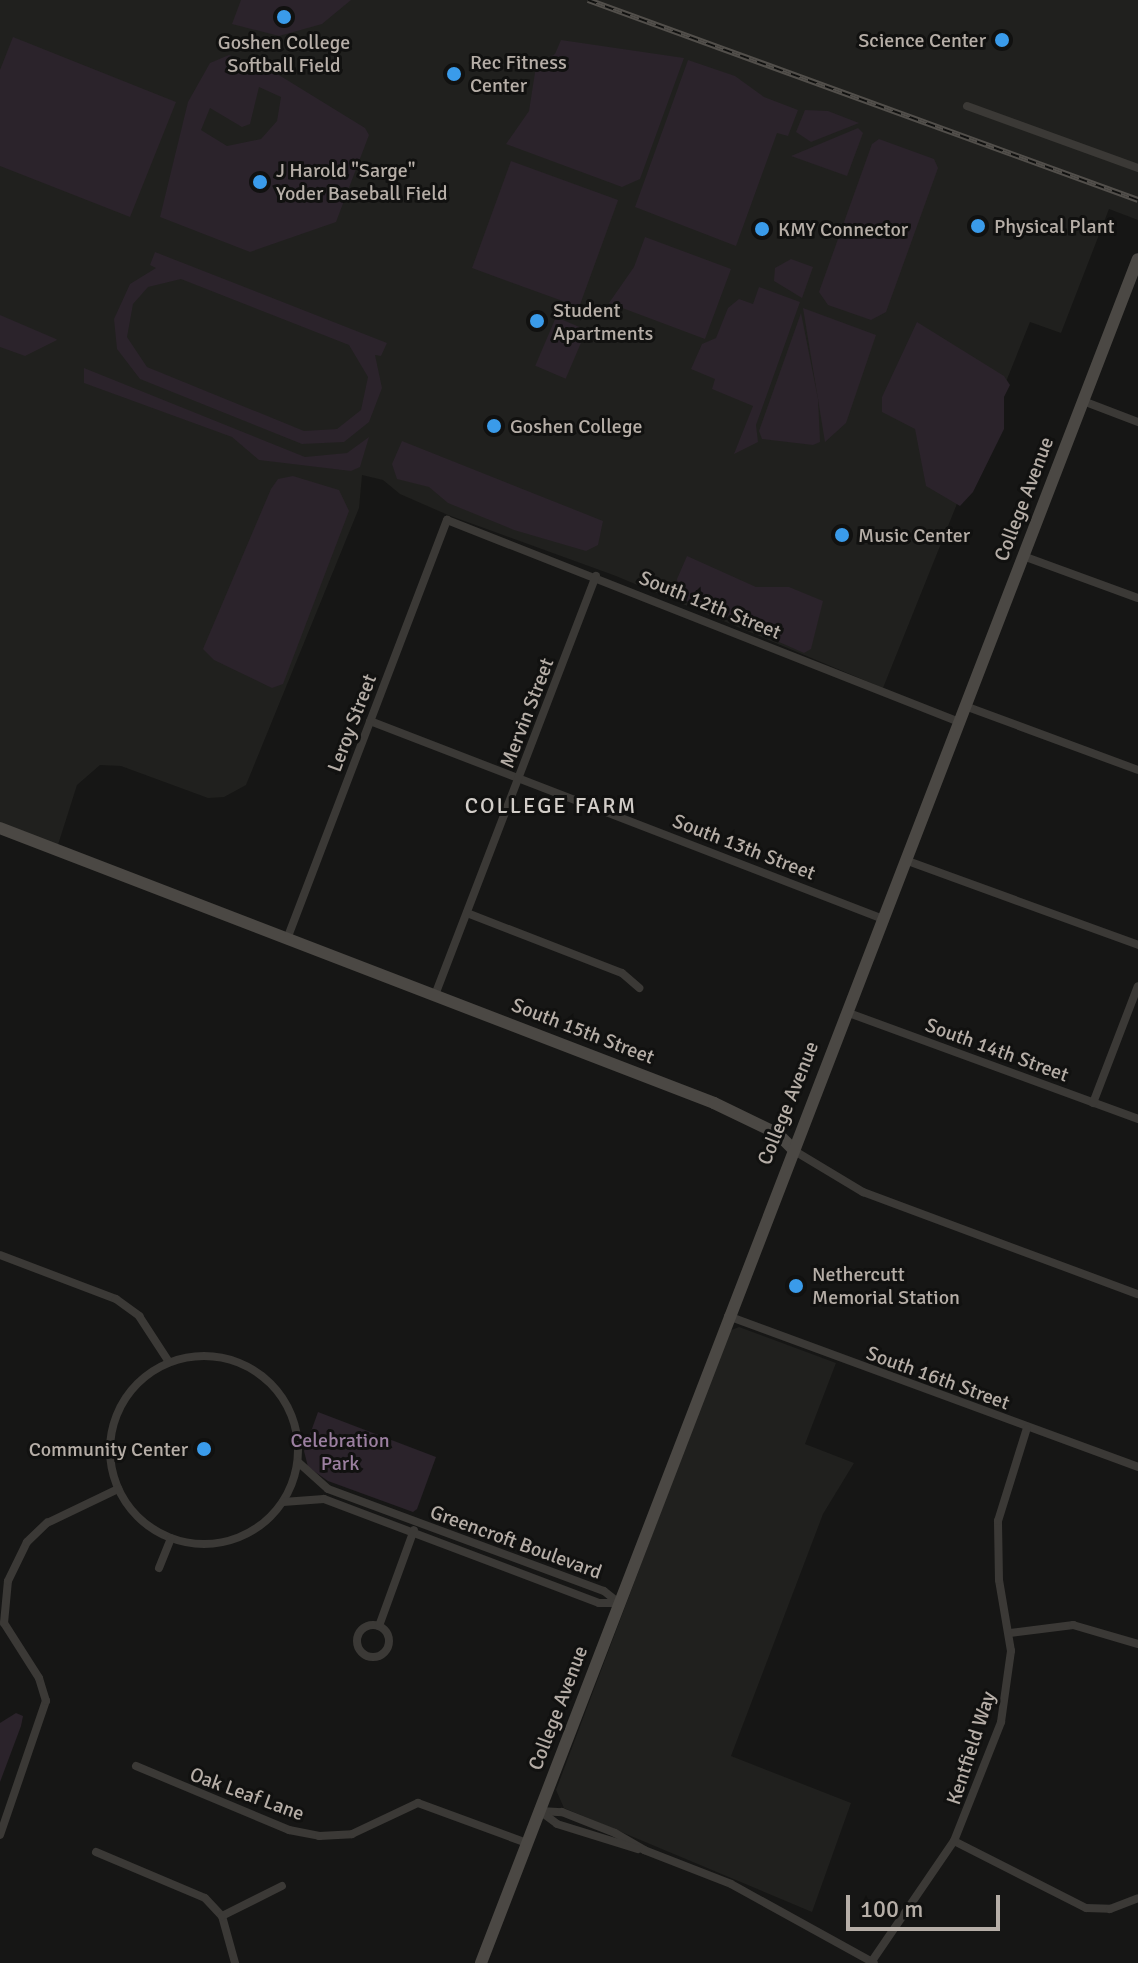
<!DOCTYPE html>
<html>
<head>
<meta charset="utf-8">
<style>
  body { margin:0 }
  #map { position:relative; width:1138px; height:1963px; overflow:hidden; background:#161615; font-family:Signika,sans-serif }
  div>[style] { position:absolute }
  .built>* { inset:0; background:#20201e }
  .green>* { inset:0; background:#2b232b; transform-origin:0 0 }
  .street>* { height:8px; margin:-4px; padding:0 4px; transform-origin:4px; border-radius:4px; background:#3b3936 }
  .street>.ring { margin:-4px; padding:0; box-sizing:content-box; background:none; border:8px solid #3b3936; border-radius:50% }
  .secondary>* { height:12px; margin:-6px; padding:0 6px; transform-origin:6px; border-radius:6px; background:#4b4844 }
  .rail>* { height:6px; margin-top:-3px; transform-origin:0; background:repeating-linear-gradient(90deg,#111110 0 9px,#524f4b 0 18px); box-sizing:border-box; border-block:2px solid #524f4b }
  .dots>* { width:22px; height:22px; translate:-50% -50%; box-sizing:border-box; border:4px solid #111110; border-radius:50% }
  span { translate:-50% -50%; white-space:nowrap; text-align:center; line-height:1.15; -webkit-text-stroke:6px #111110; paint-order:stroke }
  .poi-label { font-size:20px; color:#b6aea7 }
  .right { translate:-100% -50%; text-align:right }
  .left { translate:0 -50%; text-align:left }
  .street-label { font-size:20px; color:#b6aea7 }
  .park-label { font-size:20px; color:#9b7fa0 }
  .neighbourhood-label { font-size:22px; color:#d2cdc8; letter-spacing:2px }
  .scale { position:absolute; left:846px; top:1895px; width:154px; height:36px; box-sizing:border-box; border:4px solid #b6aea7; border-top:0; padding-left:10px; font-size:24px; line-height:28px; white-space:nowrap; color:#b6aea7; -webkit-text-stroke:6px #111110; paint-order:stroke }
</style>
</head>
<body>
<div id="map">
  <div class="built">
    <i style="clip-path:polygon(0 0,1138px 0,1138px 220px,1109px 209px,1061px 333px,1030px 322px,883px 688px,616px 576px,448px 515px,400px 494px,383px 480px,362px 475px,359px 508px,246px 785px,224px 797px,208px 798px,121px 766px,100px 765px,77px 785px,57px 848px,0 825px)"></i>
    <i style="clip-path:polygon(739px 1327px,836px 1363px,805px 1444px,854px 1463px,823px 1514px,731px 1756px,851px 1803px,812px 1912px,564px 1808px,556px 1790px,729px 1331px)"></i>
  </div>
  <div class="green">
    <i style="clip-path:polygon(241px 0,351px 0,322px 24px,279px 36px,232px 24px)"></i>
    <i style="clip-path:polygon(13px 37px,176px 102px,130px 217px,0 166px,0 70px)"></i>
    <i style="clip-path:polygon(561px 40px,684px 58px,640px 179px,622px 187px,506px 144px,529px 111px,536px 66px,555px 54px)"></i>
    <i style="clip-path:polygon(evenodd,229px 55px,274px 72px,365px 128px,369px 135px,336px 222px,250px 252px,160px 217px,188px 102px,210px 63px,229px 55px,259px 87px,281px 97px,277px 121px,261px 139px,227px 146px,201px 130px,210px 108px,242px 127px,250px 124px,259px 87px)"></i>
    <i style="clip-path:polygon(688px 60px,735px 76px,764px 97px,798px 110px,788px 136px,777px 133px,736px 246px,635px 207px)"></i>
    <i style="clip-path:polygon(805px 110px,828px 111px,859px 123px,811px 142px,796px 132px)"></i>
    <i style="clip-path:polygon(858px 128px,863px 133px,847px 176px,791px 156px)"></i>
    <i style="clip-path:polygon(879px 139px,934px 159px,938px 168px,886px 312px,871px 320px,828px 305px,819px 292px,872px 144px)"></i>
    <i style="left:511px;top:161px;width:114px;height:114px;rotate:20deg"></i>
    <i style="clip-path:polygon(645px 237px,731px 269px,705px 339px,609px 303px,634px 267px)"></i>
    <i style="clip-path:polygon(evenodd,155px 252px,387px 343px,381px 356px,375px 355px,382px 388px,369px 422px,344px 442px,302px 444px,140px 379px,117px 349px,114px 319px,130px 284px,156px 268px,150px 265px,155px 252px,181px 279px,349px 345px,368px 377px,361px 410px,337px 429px,304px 431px,147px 367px,127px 337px,133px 304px,148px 287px,181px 279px)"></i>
    <i style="clip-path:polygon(791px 259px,813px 267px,802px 298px,774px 281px,775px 268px)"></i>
    <i style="clip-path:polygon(759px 287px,800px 302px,756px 425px,758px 442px,734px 454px,753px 406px,712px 389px,715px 379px,691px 369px,702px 344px,716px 338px,728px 308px,739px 299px,753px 304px)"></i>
    <i style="clip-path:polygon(803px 308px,876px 335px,846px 423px,825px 442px)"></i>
    <i style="clip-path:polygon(801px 313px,818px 399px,820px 442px,813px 445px,762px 439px,759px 431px)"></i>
    <i style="clip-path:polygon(0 315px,56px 339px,57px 340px,25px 356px,0 347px)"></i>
    <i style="left:556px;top:317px;width:33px;height:53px;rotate:23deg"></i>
    <i style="clip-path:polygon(917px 322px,1004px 376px,1010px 385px,1004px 397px,1004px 429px,973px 492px,960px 506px,926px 486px,915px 429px,882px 412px,882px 397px)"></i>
    <i style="clip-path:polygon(84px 368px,305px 457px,347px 453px,369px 437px,360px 467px,351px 471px,259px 460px,232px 437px,84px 383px)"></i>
    <i style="clip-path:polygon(402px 441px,603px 521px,598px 545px,586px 551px,514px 530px,448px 503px,429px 487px,397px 479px,392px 464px)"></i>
    <i style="clip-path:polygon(293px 476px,339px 490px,349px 511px,283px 684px,272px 688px,214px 660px,203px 649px,271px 489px,278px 479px)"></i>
    <i style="clip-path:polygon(687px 556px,756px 587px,789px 587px,823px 601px,811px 649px,804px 653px,779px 642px,776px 635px,763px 636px,678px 597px,677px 579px)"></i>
    <i style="clip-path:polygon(318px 1412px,436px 1457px,417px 1509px,413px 1512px,328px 1481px,308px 1467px,304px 1451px)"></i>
    <i style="clip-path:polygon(16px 1713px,23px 1716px,21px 1726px,0 1782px,0 1723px)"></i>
  </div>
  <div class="street">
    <i style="left:967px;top:106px;width:182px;rotate:19.9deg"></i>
    <i style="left:1083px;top:401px;width:59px;rotate:20.9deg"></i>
    <i style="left:1023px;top:556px;width:122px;rotate:20.1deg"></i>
    <i style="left:965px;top:706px;width:184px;rotate:20.3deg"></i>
    <i style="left:370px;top:721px;width:550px;rotate:21.1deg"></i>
    <i style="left:905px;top:860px;width:248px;rotate:20deg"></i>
    <i style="left:467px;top:913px;width:166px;rotate:21.2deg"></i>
    <i style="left:622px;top:973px;width:23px;rotate:41deg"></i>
    <i style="left:287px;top:939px;width:449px;rotate:-69.1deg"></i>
    <i style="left:447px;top:520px;width:550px;rotate:21.53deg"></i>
    <i style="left:435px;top:995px;width:449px;rotate:-69deg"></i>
    <i style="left:846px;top:1012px;width:311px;rotate:20.1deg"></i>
    <i style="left:1093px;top:1103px;width:125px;rotate:-69deg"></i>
    <i style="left:793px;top:1150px;width:82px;rotate:31deg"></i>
    <i style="left:863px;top:1192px;width:293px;rotate:20.4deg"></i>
    <i style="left:0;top:1255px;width:124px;rotate:20.8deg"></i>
    <i style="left:116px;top:1299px;width:29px;rotate:36deg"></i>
    <i style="left:139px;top:1316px;width:55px;rotate:56.9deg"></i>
    <i style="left:728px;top:1316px;width:437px;rotate:20.2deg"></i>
    <i class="ring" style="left:110px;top:1356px;width:180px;height:180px"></i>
    <i style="left:298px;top:1462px;width:40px;rotate:42deg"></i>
    <i style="left:328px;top:1489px;width:294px;rotate:20.3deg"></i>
    <i style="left:604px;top:1591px;width:19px;rotate:39deg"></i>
    <i style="left:283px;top:1502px;width:41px;rotate:-4.2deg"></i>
    <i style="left:324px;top:1499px;width:294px;rotate:20.7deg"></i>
    <i style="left:599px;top:1603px;width:21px"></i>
    <i style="left:159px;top:1568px;width:32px;rotate:-68deg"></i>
    <i class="ring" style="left:357px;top:1625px;width:24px;height:24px"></i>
    <i style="left:379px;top:1626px;width:102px;rotate:-70deg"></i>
    <i style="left:1010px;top:1633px;width:64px;rotate:-7.2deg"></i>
    <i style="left:1073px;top:1625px;width:68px;rotate:16.3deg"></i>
    <i style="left:136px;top:1766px;width:166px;rotate:22.7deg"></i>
    <i style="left:289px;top:1830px;width:31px;rotate:11deg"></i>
    <i style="left:319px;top:1836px;width:33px;rotate:-3deg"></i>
    <i style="left:352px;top:1834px;width:73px;rotate:-25.2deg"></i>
    <i style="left:418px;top:1803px;width:116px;rotate:20.2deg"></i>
    <i style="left:540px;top:1811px;width:22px;rotate:3deg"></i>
    <i style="left:562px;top:1812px;width:57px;rotate:21.6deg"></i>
    <i style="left:615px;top:1833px;width:34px;rotate:30deg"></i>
    <i style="left:644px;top:1850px;width:93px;rotate:21.3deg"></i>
    <i style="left:731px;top:1884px;width:163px;rotate:28.9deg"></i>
    <i style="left:540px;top:1811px;width:21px;rotate:37deg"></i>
    <i style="left:557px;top:1824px;width:85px;rotate:17.2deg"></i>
    <i style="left:0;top:1835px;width:142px;rotate:-71.1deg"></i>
    <i style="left:46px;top:1701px;width:24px;rotate:-107deg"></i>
    <i style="left:39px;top:1678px;width:65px;rotate:-122.5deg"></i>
    <i style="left:4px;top:1623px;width:42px;rotate:-84.6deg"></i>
    <i style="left:8px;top:1581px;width:43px;rotate:-64deg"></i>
    <i style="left:27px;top:1542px;width:28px;rotate:-44deg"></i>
    <i style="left:47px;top:1523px;width:79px;rotate:-25.6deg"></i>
    <i style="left:954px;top:1841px;width:148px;rotate:26.9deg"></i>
    <i style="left:1086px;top:1908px;width:24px;rotate:2deg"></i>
    <i style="left:1110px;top:1909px;width:30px;rotate:-21deg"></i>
    <i style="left:96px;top:1852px;width:118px;rotate:22.9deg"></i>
    <i style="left:205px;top:1898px;width:25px;rotate:47deg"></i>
    <i style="left:222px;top:1916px;width:49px;rotate:74.5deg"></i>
    <i style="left:222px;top:1916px;width:67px;rotate:-26.6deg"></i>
    <i style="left:872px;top:1961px;width:145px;rotate:-55.7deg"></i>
    <i style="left:954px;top:1841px;width:128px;rotate:-68.4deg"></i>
    <i style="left:1001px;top:1722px;width:72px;rotate:-82deg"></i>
    <i style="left:1011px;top:1651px;width:72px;rotate:-99.6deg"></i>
    <i style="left:999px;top:1580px;width:59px;rotate:-91deg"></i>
    <i style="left:998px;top:1521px;width:97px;rotate:-72.7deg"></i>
  </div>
  <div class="secondary">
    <i style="left:0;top:828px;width:765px;rotate:21.06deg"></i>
    <i style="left:714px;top:1103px;width:71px;rotate:25.8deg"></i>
    <i style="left:778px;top:1134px;width:20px;rotate:45deg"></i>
    <i style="left:481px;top:1963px;width:1826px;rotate:-68.92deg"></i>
  </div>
  <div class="rail">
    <i style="left:588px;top:0;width:585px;rotate:19.98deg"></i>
  </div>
  <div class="dots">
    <i style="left:284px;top:17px;background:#3a9bea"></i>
    <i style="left:1002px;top:40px;background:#3a9bea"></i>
    <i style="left:454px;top:74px;background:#3a9bea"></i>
    <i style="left:260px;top:182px;background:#3a9bea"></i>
    <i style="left:978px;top:226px;background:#3a9bea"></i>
    <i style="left:762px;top:229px;background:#3a9bea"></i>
    <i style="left:537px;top:321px;background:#3a9bea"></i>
    <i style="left:494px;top:426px;background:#3a9bea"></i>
    <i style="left:842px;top:535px;background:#3a9bea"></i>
    <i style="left:796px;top:1286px;background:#3a9bea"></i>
    <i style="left:204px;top:1449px;background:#3a9bea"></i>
  </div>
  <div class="poi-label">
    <span class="right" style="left:986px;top:40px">Science Center</span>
    <span style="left:284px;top:54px">Goshen College<br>Softball Field</span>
    <span class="left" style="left:470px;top:74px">Rec Fitness<br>Center</span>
    <span class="left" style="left:276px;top:182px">J Harold "Sarge"<br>Yoder Baseball Field</span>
    <span class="left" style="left:994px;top:226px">Physical Plant</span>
    <span class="left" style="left:778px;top:229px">KMY Connector</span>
    <span class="left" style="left:553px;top:322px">Student<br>Apartments</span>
    <span class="left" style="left:510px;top:426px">Goshen College</span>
    <span class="left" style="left:858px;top:535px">Music Center</span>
    <span class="left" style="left:812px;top:1286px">Nethercutt<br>Memorial Station</span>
    <span class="right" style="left:188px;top:1449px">Community Center</span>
  </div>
  <div class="street-label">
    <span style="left:1024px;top:499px;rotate:-69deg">College Avenue</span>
    <span style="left:710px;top:605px;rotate:22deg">South 12th Street</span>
    <span style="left:527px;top:713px;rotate:-69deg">Mervin Street</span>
    <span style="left:352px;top:723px;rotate:-69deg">Leroy Street</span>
    <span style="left:744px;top:847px;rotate:21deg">South 13th Street</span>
    <span style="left:583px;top:1031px;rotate:21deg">South 15th Street</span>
    <span style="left:997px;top:1050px;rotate:20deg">South 14th Street</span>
    <span style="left:788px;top:1103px;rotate:-68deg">College Avenue</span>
    <span style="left:938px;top:1378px;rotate:20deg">South 16th Street</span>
    <span style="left:516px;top:1542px;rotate:20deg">Greencroft Boulevard</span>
    <span style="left:558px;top:1708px;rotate:-69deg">College Avenue</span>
    <span style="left:971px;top:1748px;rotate:-72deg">Kentfield Way</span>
    <span style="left:247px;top:1794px;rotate:20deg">Oak Leaf Lane</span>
  </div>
  <div class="park-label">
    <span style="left:340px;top:1452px">Celebration<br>Park</span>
  </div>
  <div class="neighbourhood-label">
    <span style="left:551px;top:806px">COLLEGE FARM</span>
  </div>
  <div class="scale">100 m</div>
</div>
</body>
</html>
